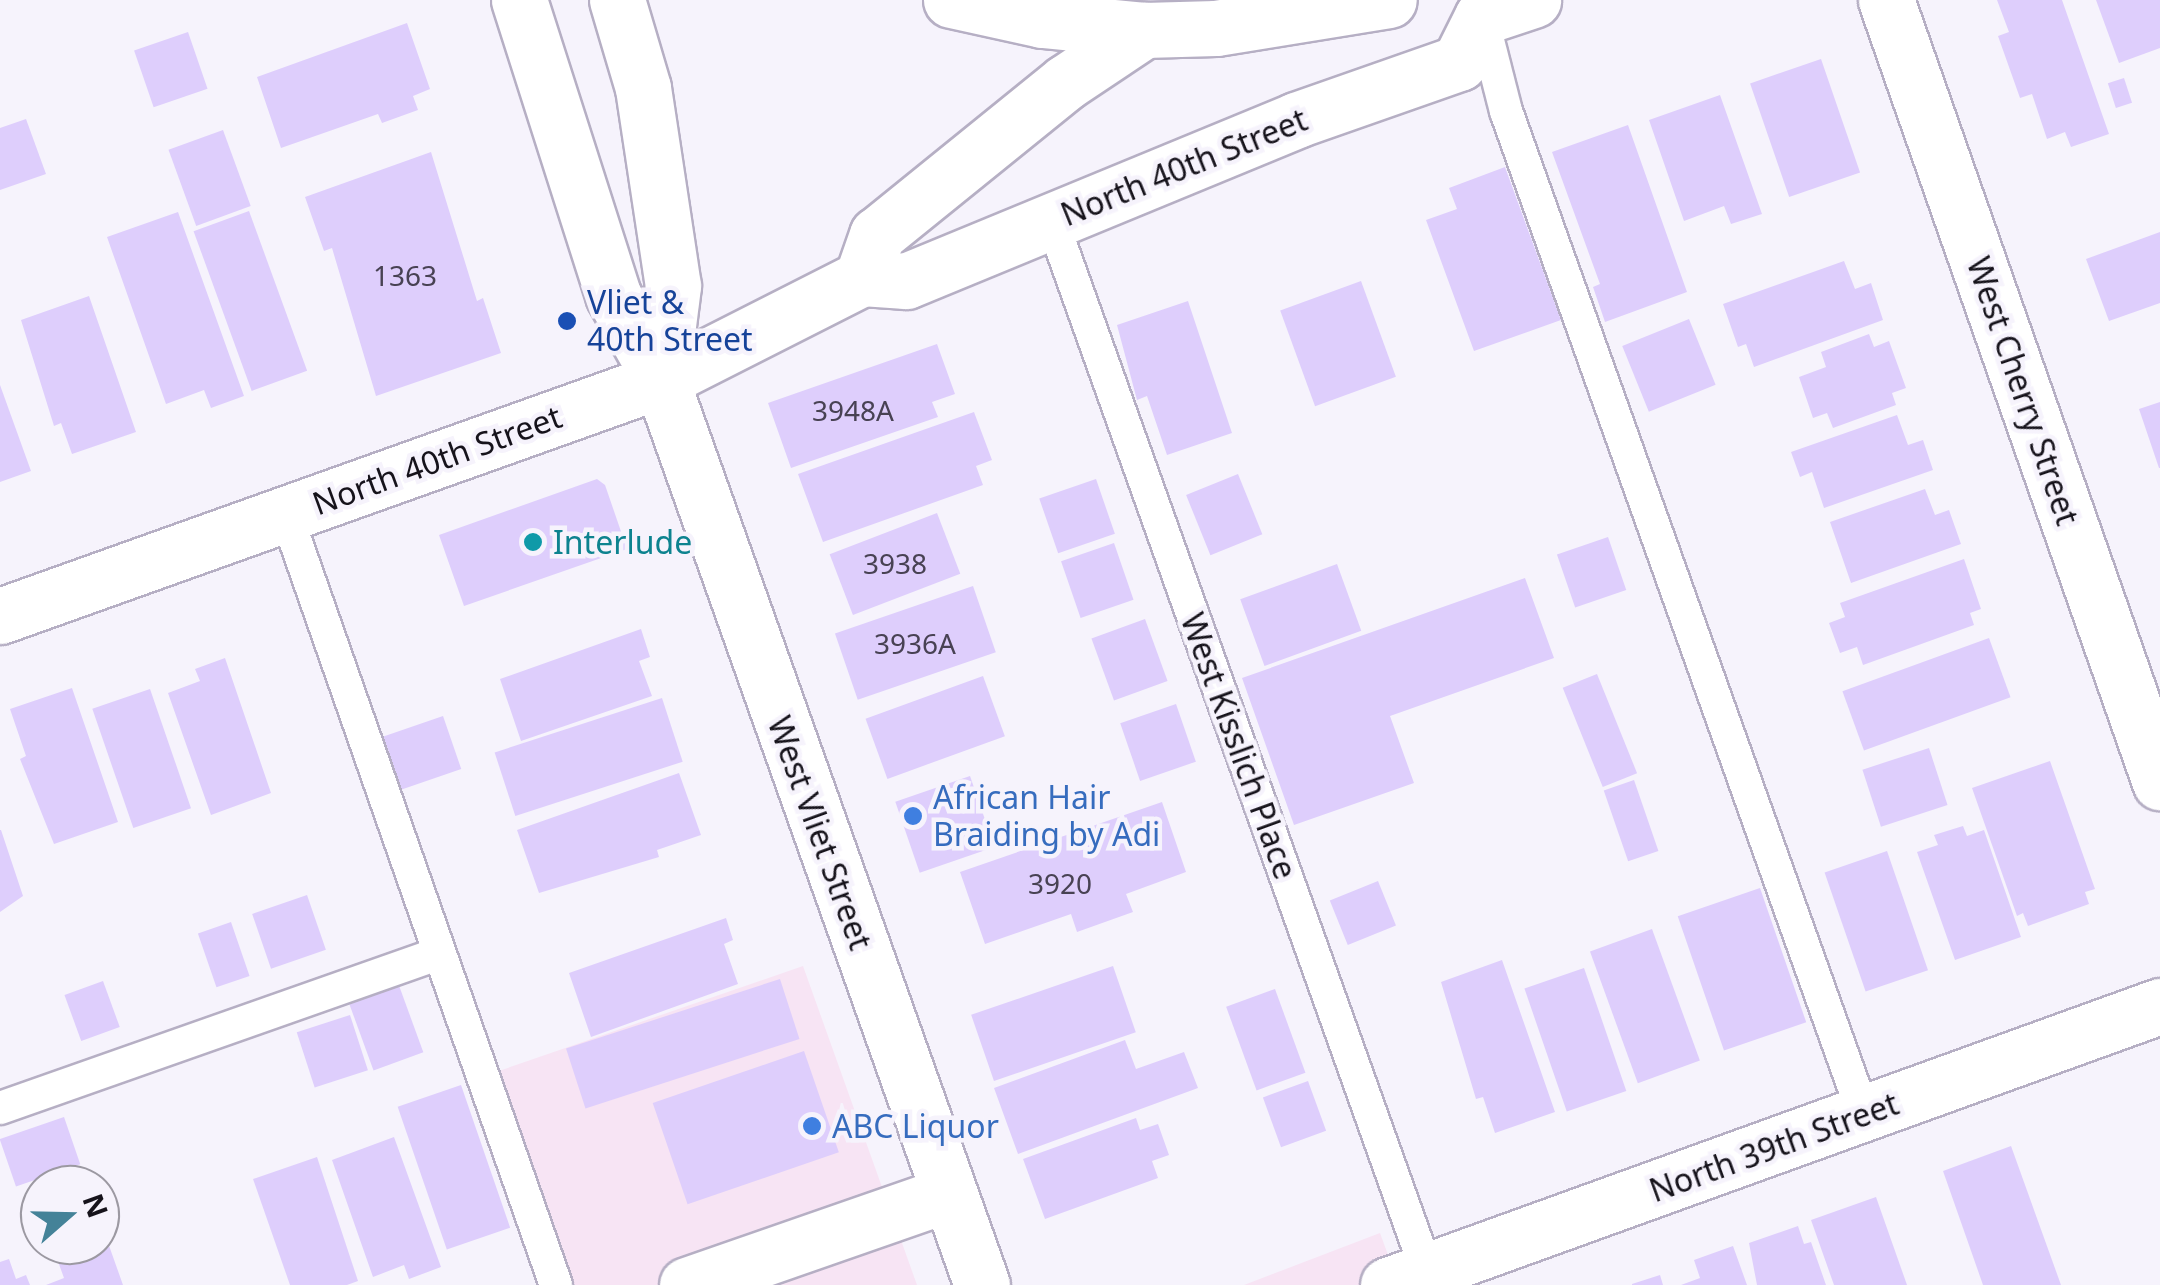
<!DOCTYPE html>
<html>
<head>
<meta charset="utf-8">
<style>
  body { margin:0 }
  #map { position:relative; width:2160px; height:1285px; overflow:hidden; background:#f6f3fc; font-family:"Noto Sans",sans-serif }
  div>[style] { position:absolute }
  .commercial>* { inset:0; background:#f7e4f4 }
  .building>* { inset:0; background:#decefc; transform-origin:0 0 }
  .roads { filter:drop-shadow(2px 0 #b6afc4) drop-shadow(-2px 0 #b6afc4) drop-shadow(0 2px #b6afc4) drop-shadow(0 -2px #b6afc4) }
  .lane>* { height:32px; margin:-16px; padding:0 16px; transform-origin:16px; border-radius:16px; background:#fff }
  .street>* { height:55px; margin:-27.5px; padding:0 27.5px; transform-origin:27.5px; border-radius:27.5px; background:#fff }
  .secondary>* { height:55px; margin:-27.5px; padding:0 27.5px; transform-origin:27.5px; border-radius:27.5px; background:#fff }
  .dots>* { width:28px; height:28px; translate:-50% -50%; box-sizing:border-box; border:5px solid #f6f3fc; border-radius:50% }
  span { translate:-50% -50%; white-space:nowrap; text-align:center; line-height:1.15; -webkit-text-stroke:9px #f6f3fc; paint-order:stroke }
  .number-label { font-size:28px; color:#484253 }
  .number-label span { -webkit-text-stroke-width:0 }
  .street-label { font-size:32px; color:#16131b }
  .transit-label { font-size:32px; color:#164399 }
  .left { translate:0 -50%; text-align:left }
  .culture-label { font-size:32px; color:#0d838f }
  .shop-label { font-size:32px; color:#366cbe }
  .north { position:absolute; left:20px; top:1165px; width:100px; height:100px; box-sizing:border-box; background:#f6f3fc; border:2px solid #9c99a2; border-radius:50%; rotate:70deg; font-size:28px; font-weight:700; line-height:40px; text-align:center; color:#16131b }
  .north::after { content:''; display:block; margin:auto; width:35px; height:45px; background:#448298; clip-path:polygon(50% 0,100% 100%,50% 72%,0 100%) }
</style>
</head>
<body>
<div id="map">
  <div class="commercial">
    <i style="clip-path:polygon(803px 966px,917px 1285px,568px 1285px,493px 1073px)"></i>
    <i style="clip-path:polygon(1380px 1233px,1399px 1285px,1244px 1285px)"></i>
  </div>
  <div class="building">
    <i style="clip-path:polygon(1997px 0,2062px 0,2109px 134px,2071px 147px,2065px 132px,2047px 139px,2032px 94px,2020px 98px,1998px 36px,2009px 32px)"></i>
    <i style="clip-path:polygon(2096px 0,2160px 0,2160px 48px,2119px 63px)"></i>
    <i style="clip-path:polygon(407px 23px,430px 89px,413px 96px,418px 110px,382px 123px,378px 114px,281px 148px,257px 77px)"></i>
    <i style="left:188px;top:32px;width:60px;height:57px;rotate:71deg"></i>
    <i style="left:1821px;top:59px;width:120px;height:75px;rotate:71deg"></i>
    <i style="left:2124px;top:78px;width:26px;height:17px;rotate:72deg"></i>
    <i style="clip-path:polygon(1720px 95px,1762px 214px,1731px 224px,1724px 206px,1684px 221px,1649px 120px)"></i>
    <i style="clip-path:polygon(26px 119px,46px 174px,0 190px,0 128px)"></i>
    <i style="clip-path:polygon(1628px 125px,1687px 292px,1605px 322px,1593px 287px,1600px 284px,1552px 152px)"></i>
    <i style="left:223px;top:130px;width:81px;height:58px;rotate:70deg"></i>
    <i style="clip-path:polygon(431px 152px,477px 301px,483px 298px,501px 353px,376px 396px,332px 248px,324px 251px,305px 197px)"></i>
    <i style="clip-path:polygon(1505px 167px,1561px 320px,1474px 351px,1426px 220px,1457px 209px,1449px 188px)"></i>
    <i style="left:249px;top:211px;width:170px;height:59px;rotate:70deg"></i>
    <i style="clip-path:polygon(178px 212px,244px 396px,211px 408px,204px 390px,166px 404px,107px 237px)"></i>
    <i style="clip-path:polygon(2160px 232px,2160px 303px,2109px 321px,2086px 259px)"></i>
    <i style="clip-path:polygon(1844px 261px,1855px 289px,1871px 283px,1883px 320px,1754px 367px,1746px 344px,1738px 347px,1723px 304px)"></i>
    <i style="left:1361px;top:281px;width:102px;height:86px;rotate:70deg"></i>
    <i style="clip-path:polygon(89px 296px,136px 432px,72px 454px,61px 423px,54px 426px,21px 320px)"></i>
    <i style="clip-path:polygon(1188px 301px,1232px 433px,1167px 455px,1147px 396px,1137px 400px,1117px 325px)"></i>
    <i style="left:1689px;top:319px;width:71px;height:72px;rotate:68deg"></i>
    <i style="clip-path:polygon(1869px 334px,1874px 347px,1889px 341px,1906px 388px,1892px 393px,1896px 405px,1833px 428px,1827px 413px,1813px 418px,1799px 377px,1826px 367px,1821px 352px)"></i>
    <i style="clip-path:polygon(937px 344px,955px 394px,932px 402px,938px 417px,791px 468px,768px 403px)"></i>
    <i style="clip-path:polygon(0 385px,31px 471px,0 482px)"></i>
    <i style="clip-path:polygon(2160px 402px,2160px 468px,2159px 468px,2139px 409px)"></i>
    <i style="clip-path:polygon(974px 412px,992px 460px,976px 466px,983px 485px,823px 542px,798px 474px)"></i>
    <i style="clip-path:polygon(1897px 415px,1908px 445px,1923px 440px,1933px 470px,1824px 508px,1812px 472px,1800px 477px,1791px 452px)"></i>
    <i style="left:1238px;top:474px;width:65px;height:56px;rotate:68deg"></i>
    <i style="clip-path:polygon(597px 479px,605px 485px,627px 549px,464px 606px,439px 535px)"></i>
    <i style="left:1096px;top:479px;width:58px;height:60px;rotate:71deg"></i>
    <i style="clip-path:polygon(1925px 489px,1935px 515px,1949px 510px,1961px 544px,1851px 583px,1830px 522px)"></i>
    <i style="left:937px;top:513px;width:65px;height:115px;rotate:69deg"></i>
    <i style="left:1608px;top:537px;width:56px;height:54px;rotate:71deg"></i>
    <i style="left:1114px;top:543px;width:60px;height:56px;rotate:71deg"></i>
    <i style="clip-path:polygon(1964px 559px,1981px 609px,1970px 613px,1974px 625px,1863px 665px,1857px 647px,1840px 653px,1829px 623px,1845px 617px,1840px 603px)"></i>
    <i style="left:1337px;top:564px;width:71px;height:103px;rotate:70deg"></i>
    <i style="clip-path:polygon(1525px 578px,1554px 658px,1390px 716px,1414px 783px,1294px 825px,1242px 678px)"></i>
    <i style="left:973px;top:586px;width:70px;height:146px;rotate:71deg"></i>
    <i style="left:1145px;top:619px;width:66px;height:57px;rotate:70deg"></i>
    <i style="clip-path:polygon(641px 629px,650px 657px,639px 661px,652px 696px,521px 741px,500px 679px)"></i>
    <i style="left:1989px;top:638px;width:63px;height:156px;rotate:70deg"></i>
    <i style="clip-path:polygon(225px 658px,271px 793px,211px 815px,168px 693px,200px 681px,195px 669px)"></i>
    <i style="left:1597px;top:674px;width:107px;height:37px;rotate:68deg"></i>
    <i style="left:983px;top:676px;width:64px;height:125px;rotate:70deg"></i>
    <i style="clip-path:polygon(72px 688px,118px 822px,54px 844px,20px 759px,26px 756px,10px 709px)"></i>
    <i style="left:150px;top:689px;width:126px;height:61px;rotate:71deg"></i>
    <i style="left:662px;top:698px;width:67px;height:176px;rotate:72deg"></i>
    <i style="left:1176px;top:704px;width:61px;height:59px;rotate:71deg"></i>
    <i style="left:443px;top:716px;width:56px;height:63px;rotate:71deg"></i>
    <i style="left:1929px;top:748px;width:60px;height:70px;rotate:72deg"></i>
    <i style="clip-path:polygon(2050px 761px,2095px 889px,2085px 892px,2089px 904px,2028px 926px,2023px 913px,2017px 916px,1972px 788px)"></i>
    <i style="clip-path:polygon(679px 773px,701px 835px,657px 850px,659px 857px,539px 893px,517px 830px)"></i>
    <i style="left:970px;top:776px;width:75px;height:79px;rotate:71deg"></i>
    <i style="left:1634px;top:780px;width:75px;height:32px;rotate:71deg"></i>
    <i style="clip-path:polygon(1162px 802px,1186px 872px,1126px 894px,1133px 912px,1077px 932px,1071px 914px,985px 944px,960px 872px)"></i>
    <i style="clip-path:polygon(1963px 826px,1967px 836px,1984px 830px,2021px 937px,1955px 960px,1917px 852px,1938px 845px,1934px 835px)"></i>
    <i style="clip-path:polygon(1px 830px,23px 896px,0 912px,0 830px)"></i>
    <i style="left:1887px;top:851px;width:126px;height:66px;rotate:71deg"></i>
    <i style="left:1378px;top:881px;width:48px;height:52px;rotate:68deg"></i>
    <i style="left:1760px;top:888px;width:142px;height:87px;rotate:71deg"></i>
    <i style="left:307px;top:895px;width:58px;height:58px;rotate:71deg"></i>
    <i style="clip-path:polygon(726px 918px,733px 940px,724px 944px,738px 984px,591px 1037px,569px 973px)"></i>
    <i style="left:231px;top:922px;width:57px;height:35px;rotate:71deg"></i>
    <i style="left:1652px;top:929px;width:140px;height:66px;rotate:70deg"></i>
    <i style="clip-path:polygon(1502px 960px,1555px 1112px,1495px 1133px,1483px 1097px,1476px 1099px,1441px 982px)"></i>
    <i style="left:1113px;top:966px;width:70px;height:150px;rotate:71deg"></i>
    <i style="left:1584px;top:968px;width:130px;height:63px;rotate:71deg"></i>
    <i style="left:780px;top:979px;width:63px;height:225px;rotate:72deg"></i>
    <i style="left:397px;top:980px;width:77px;height:53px;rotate:70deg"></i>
    <i style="left:103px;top:981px;width:49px;height:41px;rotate:70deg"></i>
    <i style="left:1275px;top:989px;width:89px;height:52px;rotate:70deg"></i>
    <i style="left:350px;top:1015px;width:58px;height:56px;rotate:72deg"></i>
    <i style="clip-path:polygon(1125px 1040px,1136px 1069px,1184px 1052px,1198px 1088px,1018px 1154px,994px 1088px)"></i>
    <i style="left:804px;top:1051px;width:107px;height:160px;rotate:71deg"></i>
    <i style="left:1308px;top:1081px;width:53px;height:48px;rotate:70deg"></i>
    <i style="left:461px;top:1085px;width:151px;height:67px;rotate:71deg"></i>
    <i style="left:64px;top:1117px;width:50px;height:68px;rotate:71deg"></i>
    <i style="clip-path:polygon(1136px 1118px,1140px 1130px,1158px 1124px,1169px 1155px,1152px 1161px,1158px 1178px,1045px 1219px,1023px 1159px)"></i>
    <i style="clip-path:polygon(394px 1137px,441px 1267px,409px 1279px,404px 1265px,373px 1277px,332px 1160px)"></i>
    <i style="clip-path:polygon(2011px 1146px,2061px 1285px,1983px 1285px,1943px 1171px)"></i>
    <i style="clip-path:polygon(317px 1157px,358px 1281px,347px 1285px,290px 1285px,253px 1179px)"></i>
    <i style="clip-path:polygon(1876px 1197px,1907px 1285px,1834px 1285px,1811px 1220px)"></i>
    <i style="clip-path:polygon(101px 1223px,123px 1285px,46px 1285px,64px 1278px,52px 1245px,100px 1245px)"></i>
    <i style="clip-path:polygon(1798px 1226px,1804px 1244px,1811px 1242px,1826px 1285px,1757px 1285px,1749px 1243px)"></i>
    <i style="clip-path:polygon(1733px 1246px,1747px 1285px,1681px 1285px,1700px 1278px,1694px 1260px)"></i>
    <i style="clip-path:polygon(9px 1259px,16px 1279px,26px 1275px,30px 1285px,0 1285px,0 1262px)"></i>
    <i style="clip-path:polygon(1660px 1275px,1663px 1285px,1632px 1285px,1632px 1284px)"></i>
  </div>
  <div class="roads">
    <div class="lane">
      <i style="left:1482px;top:17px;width:97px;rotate:75.7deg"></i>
      <i style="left:1506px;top:111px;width:1066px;rotate:70.38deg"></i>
      <i style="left:1052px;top:221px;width:1115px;rotate:70.35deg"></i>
      <i style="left:286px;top:514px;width:817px;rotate:70.7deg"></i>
      <i style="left:0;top:1108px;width:464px;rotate:-19.4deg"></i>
    </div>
    <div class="street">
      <i style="left:1886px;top:0;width:829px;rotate:70.69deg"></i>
      <i style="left:0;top:616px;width:702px;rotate:-19.65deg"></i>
      <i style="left:687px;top:1285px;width:277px;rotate:-19.2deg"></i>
      <i style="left:1388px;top:1285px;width:821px;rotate:-19.87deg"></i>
    </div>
    <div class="secondary">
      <i style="left:519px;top:0;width:310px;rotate:72.3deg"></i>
      <i style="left:613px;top:295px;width:98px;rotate:60.5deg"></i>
      <i style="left:661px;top:380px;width:960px;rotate:70.47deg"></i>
      <i style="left:617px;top:0;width:92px;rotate:73.5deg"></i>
      <i style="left:643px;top:88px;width:200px;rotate:81.4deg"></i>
      <i style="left:673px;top:286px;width:95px;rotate:97.3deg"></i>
      <i style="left:951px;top:0;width:93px;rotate:12.4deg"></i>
      <i style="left:1042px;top:20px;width:102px;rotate:5.6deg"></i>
      <i style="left:1144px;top:30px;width:72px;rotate:-1.6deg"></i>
      <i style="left:1216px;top:28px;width:175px;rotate:-9.2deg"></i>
      <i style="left:862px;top:278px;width:46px;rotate:-70.8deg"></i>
      <i style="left:877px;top:235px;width:243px;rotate:-39deg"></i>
      <i style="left:1066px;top:82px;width:94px;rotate:-33.7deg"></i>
      <i style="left:661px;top:380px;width:225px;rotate:-26.9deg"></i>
      <i style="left:862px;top:278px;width:44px;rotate:3.9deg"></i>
      <i style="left:906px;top:281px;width:422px;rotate:-22.4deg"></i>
      <i style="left:1296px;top:120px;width:173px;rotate:-19.3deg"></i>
      <i style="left:1459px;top:63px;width:51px;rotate:-63.4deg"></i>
      <i style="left:1482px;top:17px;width:54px;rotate:-18.4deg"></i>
    </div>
  </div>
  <div class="dots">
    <i style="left:567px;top:321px;background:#1a4fb4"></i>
    <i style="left:533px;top:542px;background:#0f9aa8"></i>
    <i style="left:913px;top:816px;background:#3f7fe0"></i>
    <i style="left:812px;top:1126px;background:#3f7fe0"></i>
  </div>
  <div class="number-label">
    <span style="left:405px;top:275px">1363</span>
    <span style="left:853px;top:410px">3948A</span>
    <span style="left:895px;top:563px">3938</span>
    <span style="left:915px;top:643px">3936A</span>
    <span style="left:1060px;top:883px">3920</span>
  </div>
  <div class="street-label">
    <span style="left:1184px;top:167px;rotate:-22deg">North 40th Street</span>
    <span style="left:2023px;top:391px;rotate:71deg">West Cherry Street</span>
    <span style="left:437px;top:460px;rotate:-20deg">North 40th Street</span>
    <span style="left:1239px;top:746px;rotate:70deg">West Kisslich Place</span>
    <span style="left:820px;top:833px;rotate:70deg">West Vliet Street</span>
    <span style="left:1774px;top:1147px;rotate:-20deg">North 39th Street</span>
  </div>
  <div class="transit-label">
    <span class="left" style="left:587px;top:321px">Vliet &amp;<br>40th Street</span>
  </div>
  <div class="culture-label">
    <span class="left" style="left:553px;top:542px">Interlude</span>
  </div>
  <div class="shop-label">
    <span class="left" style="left:933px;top:816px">African Hair<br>Braiding by Adi</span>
    <span class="left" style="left:832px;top:1126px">ABC Liquor</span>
  </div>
  <div class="north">N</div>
</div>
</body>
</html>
